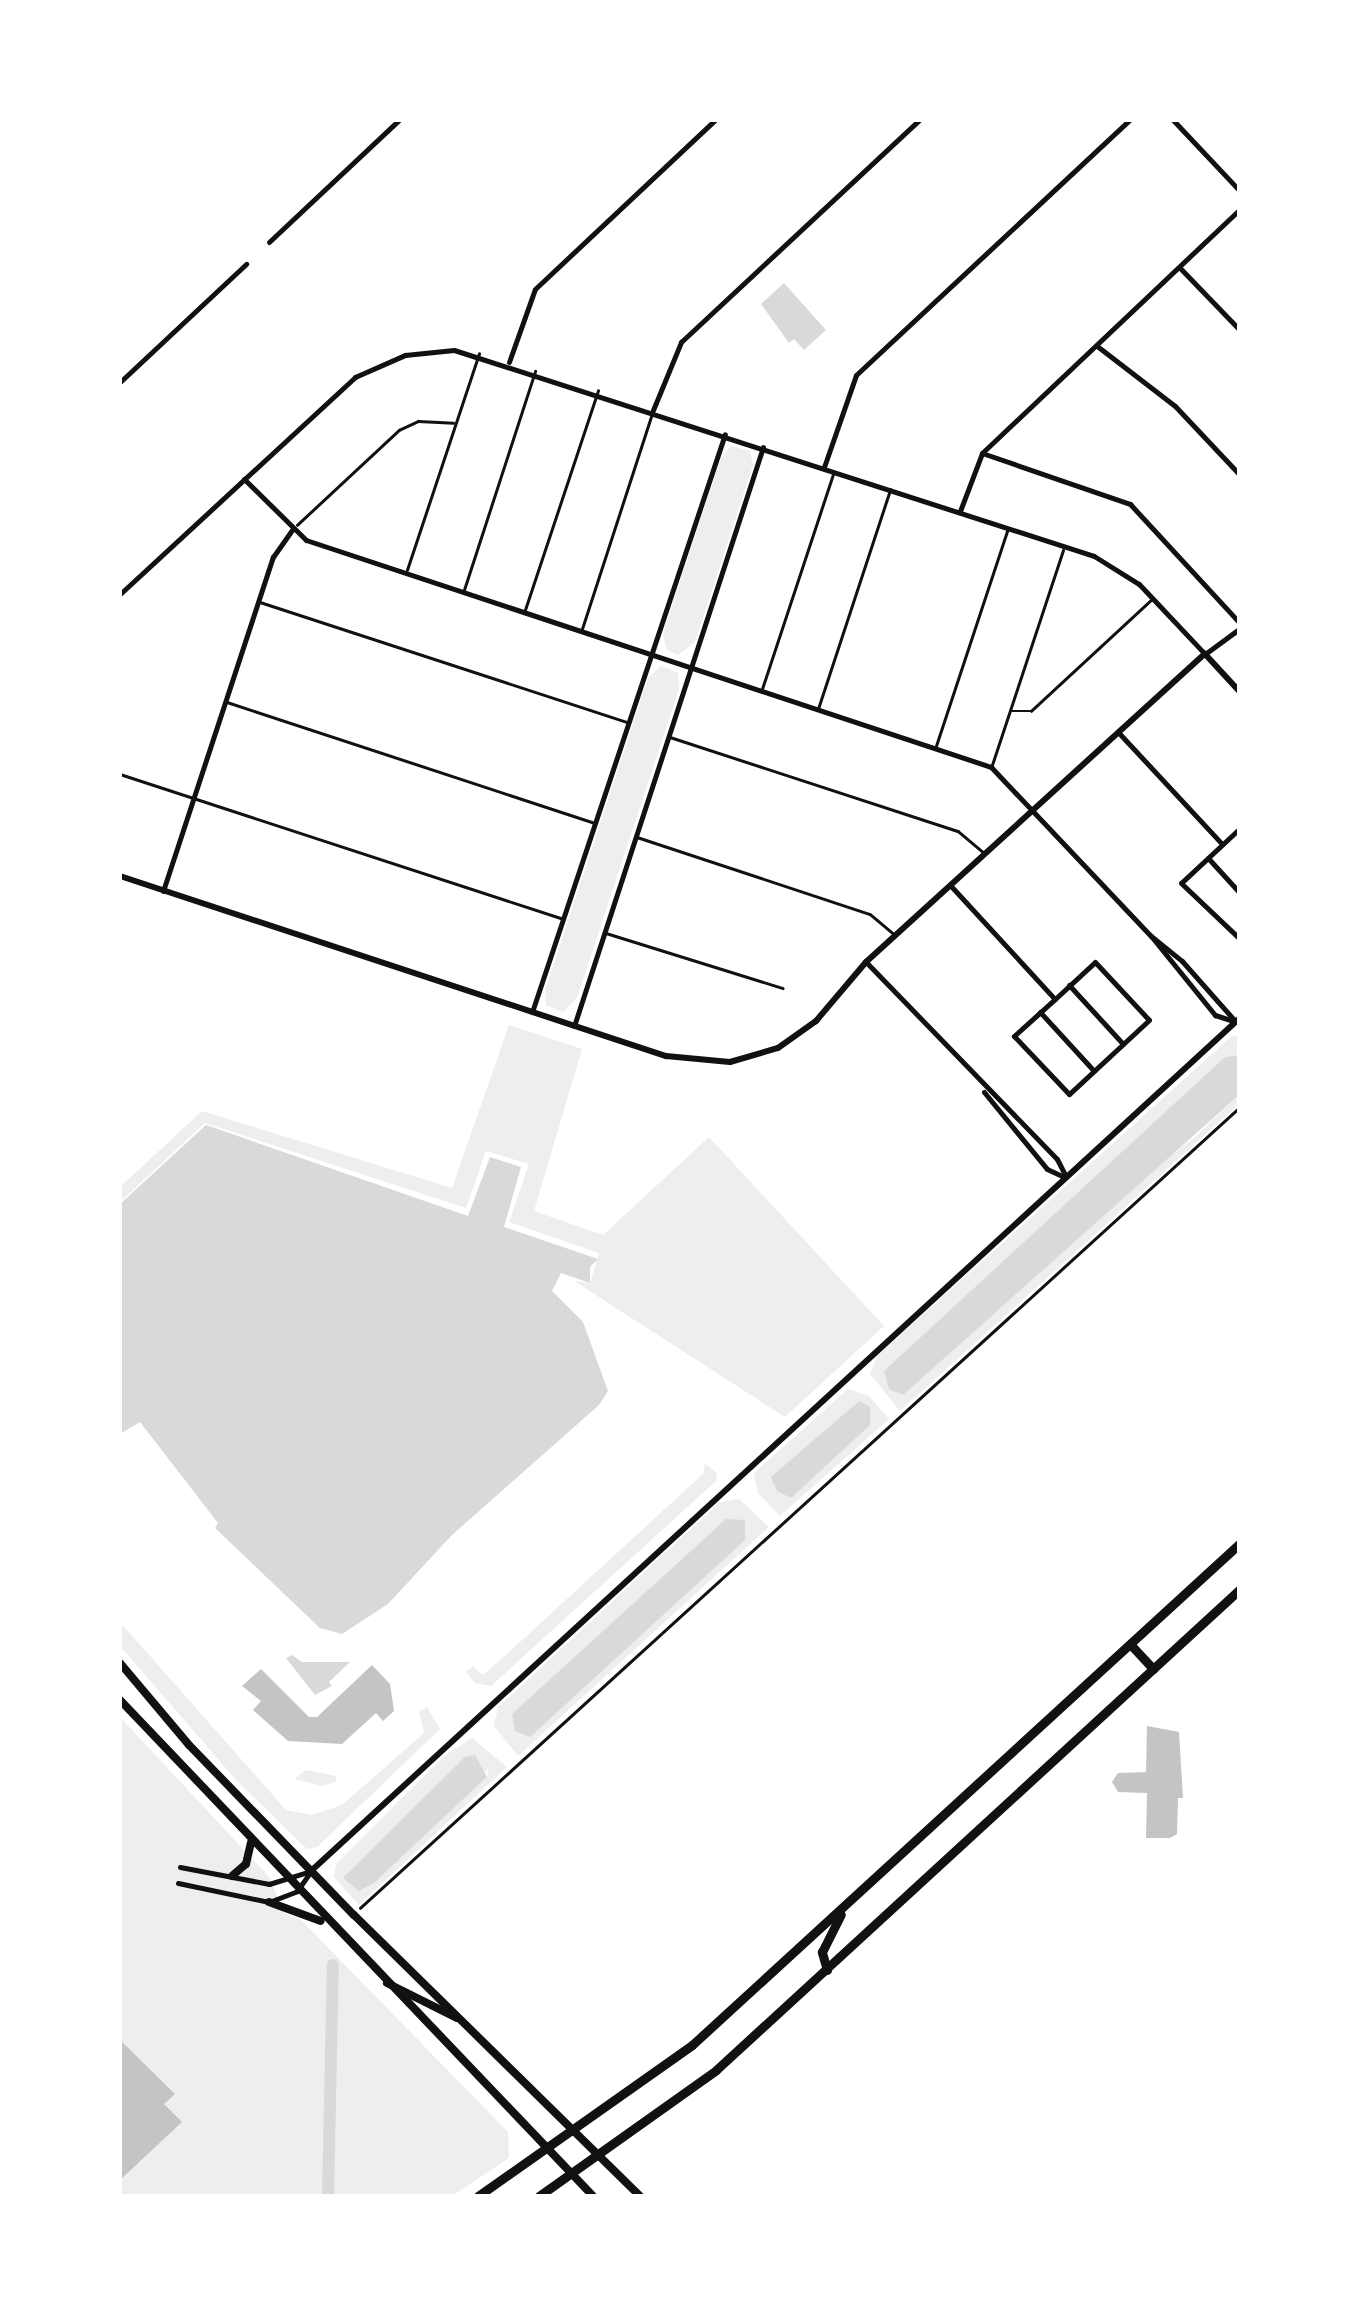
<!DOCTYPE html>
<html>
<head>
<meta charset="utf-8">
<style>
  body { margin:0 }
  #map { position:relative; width:1359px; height:2316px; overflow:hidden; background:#fff; font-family:"DejaVu Sans",sans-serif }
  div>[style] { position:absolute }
  .green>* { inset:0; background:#eee }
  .water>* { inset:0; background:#d9d9d9 }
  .canal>* { height:12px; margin:-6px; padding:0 6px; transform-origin:6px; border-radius:6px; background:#d9d9d9 }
  .building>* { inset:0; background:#c4c4c4 }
  .path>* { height:2.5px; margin:-1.25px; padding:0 1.25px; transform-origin:1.25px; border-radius:1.25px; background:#111 }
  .service>* { height:2.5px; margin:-1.25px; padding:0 1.25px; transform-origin:1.25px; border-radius:1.25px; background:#111 }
  .minor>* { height:5px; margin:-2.5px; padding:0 2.5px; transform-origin:2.5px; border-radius:2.5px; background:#111 }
  .tertiary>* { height:6px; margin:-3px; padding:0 3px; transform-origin:3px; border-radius:3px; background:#111 }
  .secondary>* { height:8px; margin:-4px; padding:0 4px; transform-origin:4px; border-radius:4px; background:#111 }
  .primary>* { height:9px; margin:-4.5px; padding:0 4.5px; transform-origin:4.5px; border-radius:4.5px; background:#111 }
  span { translate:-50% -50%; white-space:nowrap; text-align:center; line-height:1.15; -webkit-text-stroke:8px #fff; paint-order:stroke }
  .frame { position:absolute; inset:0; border:122px solid #fff; pointer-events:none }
</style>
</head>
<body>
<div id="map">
  <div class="green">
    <i style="clip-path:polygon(731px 446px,750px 451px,753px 465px,695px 642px,678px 655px,666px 649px,663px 633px,721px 458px)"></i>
    <i style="clip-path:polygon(661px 666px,678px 673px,679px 689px,577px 998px,563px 1012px,546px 1005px,545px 990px,648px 678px)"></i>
    <i style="clip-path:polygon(509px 1025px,582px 1049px,534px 1211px,603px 1235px,709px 1137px,884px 1326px,785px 1417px,574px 1281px,590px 1283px,599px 1253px,509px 1222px,529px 1164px,486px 1151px,466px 1208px,205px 1123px,120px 1202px,120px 1187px,202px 1111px,452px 1188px)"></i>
    <i style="clip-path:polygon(1232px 1036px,1239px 1037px,1239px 1055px,1225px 1057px,885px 1372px,1194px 1138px,1239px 1095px,1239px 1104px,900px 1411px,870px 1374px,877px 1356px)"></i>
    <i style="clip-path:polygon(848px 1389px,869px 1396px,889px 1419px,780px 1516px,758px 1493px,754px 1473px)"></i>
    <i style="clip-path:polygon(705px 1463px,717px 1473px,716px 1481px,491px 1686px,475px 1683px,466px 1672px,473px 1666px,483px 1675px,496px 1664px,703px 1474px)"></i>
    <i style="clip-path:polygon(739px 1499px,769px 1527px,518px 1756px,494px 1726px,498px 1707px,720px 1502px)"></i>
    <i style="clip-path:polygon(120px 1622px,286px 1810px,312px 1815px,342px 1805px,424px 1733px,419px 1712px,427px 1707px,440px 1729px,317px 1847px,307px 1849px,237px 1781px,120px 1646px)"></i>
    <i style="clip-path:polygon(120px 1717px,270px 1878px,283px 1912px,301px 1920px,508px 2132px,509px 2158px,452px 2196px,120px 2196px)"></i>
    <i style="clip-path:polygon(evenodd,472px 1738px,507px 1767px,359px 1905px,334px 1877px,336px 1864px,444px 1756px,472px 1738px,488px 1769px,487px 1777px,375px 1882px,488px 1769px)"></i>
    <i style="clip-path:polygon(306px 1770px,336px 1776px,336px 1781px,323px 1786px,294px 1779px)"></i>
  </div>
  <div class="water">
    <i style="clip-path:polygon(784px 283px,826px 330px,804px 350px,794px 339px,789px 343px,761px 304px)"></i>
    <i style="clip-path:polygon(1239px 1055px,1239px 1095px,903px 1395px,889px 1389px,884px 1371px,1225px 1057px)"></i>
    <i style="clip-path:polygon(206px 1125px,468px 1216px,490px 1157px,521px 1167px,504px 1227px,598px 1259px,590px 1267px,590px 1283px,561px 1273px,552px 1291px,583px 1322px,608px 1391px,599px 1405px,452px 1535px,388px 1604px,342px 1634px,320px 1628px,215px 1528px,218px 1523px,140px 1422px,120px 1434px,120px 1204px)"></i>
    <i style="clip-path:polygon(859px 1401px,870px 1407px,870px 1425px,791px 1498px,777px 1491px,771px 1477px)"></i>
    <i style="clip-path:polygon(726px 1519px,745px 1520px,745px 1540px,530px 1737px,515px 1731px,512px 1714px)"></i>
    <i style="clip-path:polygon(292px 1655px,302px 1662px,350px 1662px,329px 1682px,332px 1686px,315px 1695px,286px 1658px)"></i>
    <i style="clip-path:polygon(475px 1755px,487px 1777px,375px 1882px,359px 1891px,343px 1878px,465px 1757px)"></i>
  </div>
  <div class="canal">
    <i style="left:328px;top:2196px;width:231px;rotate:-88.8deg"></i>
  </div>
  <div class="building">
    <i style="clip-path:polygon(372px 1665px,390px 1684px,394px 1711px,383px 1721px,376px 1713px,342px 1744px,288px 1741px,253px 1710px,261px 1701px,242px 1686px,261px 1669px,309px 1717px,317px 1717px)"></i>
    <i style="clip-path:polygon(1147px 1726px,1179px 1732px,1183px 1798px,1178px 1798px,1177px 1834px,1170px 1838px,1146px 1838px,1147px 1793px,1118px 1792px,1112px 1782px,1118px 1773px,1146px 1772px)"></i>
    <i style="clip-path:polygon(120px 2040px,175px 2094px,164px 2104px,182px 2122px,120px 2180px)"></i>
  </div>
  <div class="path">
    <i style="left:360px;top:1908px;width:1189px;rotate:-42.31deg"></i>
  </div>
  <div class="service">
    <i style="left:297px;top:525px;width:139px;rotate:-43deg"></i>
    <i style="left:399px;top:430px;width:21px;rotate:-25deg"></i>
    <i style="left:418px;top:421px;width:35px;rotate:3deg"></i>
    <i style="left:407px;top:570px;width:228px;rotate:-71.6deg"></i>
    <i style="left:464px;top:590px;width:230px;rotate:-72deg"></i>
    <i style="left:260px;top:602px;width:386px;rotate:18.1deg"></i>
    <i style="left:525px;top:610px;width:231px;rotate:-71.6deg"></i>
    <i style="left:582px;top:629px;width:227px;rotate:-72deg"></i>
    <i style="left:762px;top:689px;width:226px;rotate:-71.7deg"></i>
    <i style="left:227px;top:702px;width:386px;rotate:18.2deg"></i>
    <i style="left:818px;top:709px;width:231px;rotate:-71.8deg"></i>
    <i style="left:1012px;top:711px;width:19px"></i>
    <i style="left:1031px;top:711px;width:166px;rotate:-42.8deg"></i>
    <i style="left:670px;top:737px;width:303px;rotate:18.1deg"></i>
    <i style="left:958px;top:831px;width:34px;rotate:40deg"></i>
    <i style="left:936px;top:746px;width:226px;rotate:-71.7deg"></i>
    <i style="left:992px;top:765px;width:226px;rotate:-71.7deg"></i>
    <i style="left:120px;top:774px;width:464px;rotate:18.1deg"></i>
    <i style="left:637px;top:837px;width:245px;rotate:18.3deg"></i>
    <i style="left:870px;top:914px;width:31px;rotate:40deg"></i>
    <i style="left:606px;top:933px;width:185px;rotate:17.3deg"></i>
  </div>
  <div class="minor">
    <i style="left:1173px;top:120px;width:96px;rotate:46.7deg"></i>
    <i style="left:269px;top:242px;width:178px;rotate:-43.2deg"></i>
    <i style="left:1180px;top:268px;width:85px;rotate:46deg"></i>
    <i style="left:1097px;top:346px;width:98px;rotate:37.6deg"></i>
    <i style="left:1175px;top:406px;width:93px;rotate:46.7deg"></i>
    <i style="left:509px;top:362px;width:77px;rotate:-70.4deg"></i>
    <i style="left:535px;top:289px;width:247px;rotate:-43.2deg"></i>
    <i style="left:120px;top:382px;width:173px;rotate:-43.1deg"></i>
    <i style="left:653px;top:410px;width:74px;rotate:-67.6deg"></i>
    <i style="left:681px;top:342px;width:325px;rotate:-43deg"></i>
    <i style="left:982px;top:453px;width:157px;rotate:19deg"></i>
    <i style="left:1130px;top:504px;width:161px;rotate:47.3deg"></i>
    <i style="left:824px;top:467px;width:97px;rotate:-70.8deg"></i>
    <i style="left:856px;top:375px;width:374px;rotate:-43deg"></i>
    <i style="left:244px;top:479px;width:87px;rotate:44.5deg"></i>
    <i style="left:306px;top:540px;width:722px;rotate:18.33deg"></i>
    <i style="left:991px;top:767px;width:233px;rotate:46.6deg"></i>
    <i style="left:1151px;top:936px;width:102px;rotate:51deg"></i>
    <i style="left:1215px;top:1015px;width:22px;rotate:18deg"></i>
    <i style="left:960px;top:511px;width:62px;rotate:-69.2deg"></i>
    <i style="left:982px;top:453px;width:354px;rotate:-43.4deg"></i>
    <i style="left:120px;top:594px;width:320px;rotate:-42.7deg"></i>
    <i style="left:355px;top:377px;width:55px;rotate:-23.7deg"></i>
    <i style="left:405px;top:355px;width:49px;rotate:-5.8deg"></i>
    <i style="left:454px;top:350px;width:672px;rotate:17.84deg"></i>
    <i style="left:1094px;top:556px;width:53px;rotate:31.9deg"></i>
    <i style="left:1139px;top:584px;width:96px;rotate:46.7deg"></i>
    <i style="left:1205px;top:654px;width:42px;rotate:-36.3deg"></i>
    <i style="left:1118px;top:732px;width:151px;rotate:47.1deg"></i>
    <i style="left:1239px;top:829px;width:79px;rotate:137deg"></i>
    <i style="left:1181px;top:883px;width:80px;rotate:43.5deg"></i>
    <i style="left:1208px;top:858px;width:46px;rotate:47.6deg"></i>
    <i style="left:950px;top:885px;width:155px;rotate:47.4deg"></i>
    <i style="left:1055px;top:999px;width:54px;rotate:-42.8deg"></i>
    <i style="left:1095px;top:962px;width:79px;rotate:47deg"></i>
    <i style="left:1149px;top:1020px;width:109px;rotate:137.2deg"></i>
    <i style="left:1069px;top:1094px;width:80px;rotate:-133.5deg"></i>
    <i style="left:1014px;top:1036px;width:55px;rotate:-42.1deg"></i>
    <i style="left:163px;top:891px;width:352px;rotate:-71.8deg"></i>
    <i style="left:273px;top:557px;width:33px;rotate:-55deg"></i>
    <i style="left:1151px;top:936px;width:40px;rotate:39deg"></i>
    <i style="left:1182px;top:961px;width:81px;rotate:48.5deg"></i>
    <i style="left:866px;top:962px;width:274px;rotate:45.9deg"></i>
    <i style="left:1057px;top:1159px;width:20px;rotate:63deg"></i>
    <i style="left:1069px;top:985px;width:80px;rotate:47.5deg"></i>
    <i style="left:532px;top:1012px;width:609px;rotate:-71.54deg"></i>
    <i style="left:1040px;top:1012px;width:80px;rotate:47.5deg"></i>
    <i style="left:574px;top:1026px;width:609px;rotate:-71.92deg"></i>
    <i style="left:984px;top:1092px;width:99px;rotate:50.7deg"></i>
    <i style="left:1047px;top:1169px;width:19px;rotate:25deg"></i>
    <i style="left:180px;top:1867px;width:91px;rotate:10.8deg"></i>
    <i style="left:269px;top:1884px;width:41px;rotate:-17.1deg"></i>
    <i style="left:178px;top:1883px;width:93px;rotate:11.8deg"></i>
    <i style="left:269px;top:1902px;width:30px;rotate:-21deg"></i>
    <i style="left:297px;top:1891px;width:24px;rotate:-55deg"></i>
  </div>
  <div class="tertiary">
    <i style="left:120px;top:876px;width:575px;rotate:18.25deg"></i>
    <i style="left:666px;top:1056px;width:64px;rotate:5.4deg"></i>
    <i style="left:730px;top:1062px;width:50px;rotate:-16.3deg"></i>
    <i style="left:778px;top:1048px;width:47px;rotate:-35.4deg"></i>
    <i style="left:816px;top:1021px;width:77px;rotate:-49.7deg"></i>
    <i style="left:866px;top:962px;width:458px;rotate:-42.3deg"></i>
    <i style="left:1205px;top:654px;width:50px;rotate:47.4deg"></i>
    <i style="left:311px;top:1871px;width:1260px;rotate:-42.56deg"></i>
  </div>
  <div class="secondary">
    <i style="left:120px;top:1663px;width:107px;rotate:49.9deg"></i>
    <i style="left:189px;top:1745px;width:237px;rotate:45.9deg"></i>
    <i style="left:354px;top:1915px;width:401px;rotate:44.5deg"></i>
    <i style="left:120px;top:1700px;width:685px;rotate:46.36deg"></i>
    <i style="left:232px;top:1876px;width:18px;rotate:-41deg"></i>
    <i style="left:246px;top:1864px;width:22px;rotate:-77deg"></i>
    <i style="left:269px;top:1902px;width:55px;rotate:20.1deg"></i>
    <i style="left:387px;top:1983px;width:78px;rotate:26.6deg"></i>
  </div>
  <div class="primary">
    <i style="left:1130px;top:1644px;width:34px;rotate:47deg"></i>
    <i style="left:827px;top:1970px;width:19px;rotate:-106deg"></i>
    <i style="left:822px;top:1952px;width:42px;rotate:-63.4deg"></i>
    <i style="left:478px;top:2196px;width:262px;rotate:-35.2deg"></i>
    <i style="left:692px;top:2045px;width:742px;rotate:-42.49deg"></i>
    <i style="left:539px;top:2196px;width:217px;rotate:-35.4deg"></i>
    <i style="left:716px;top:2070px;width:710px;rotate:-42.55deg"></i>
  </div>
  <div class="frame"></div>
</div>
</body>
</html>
